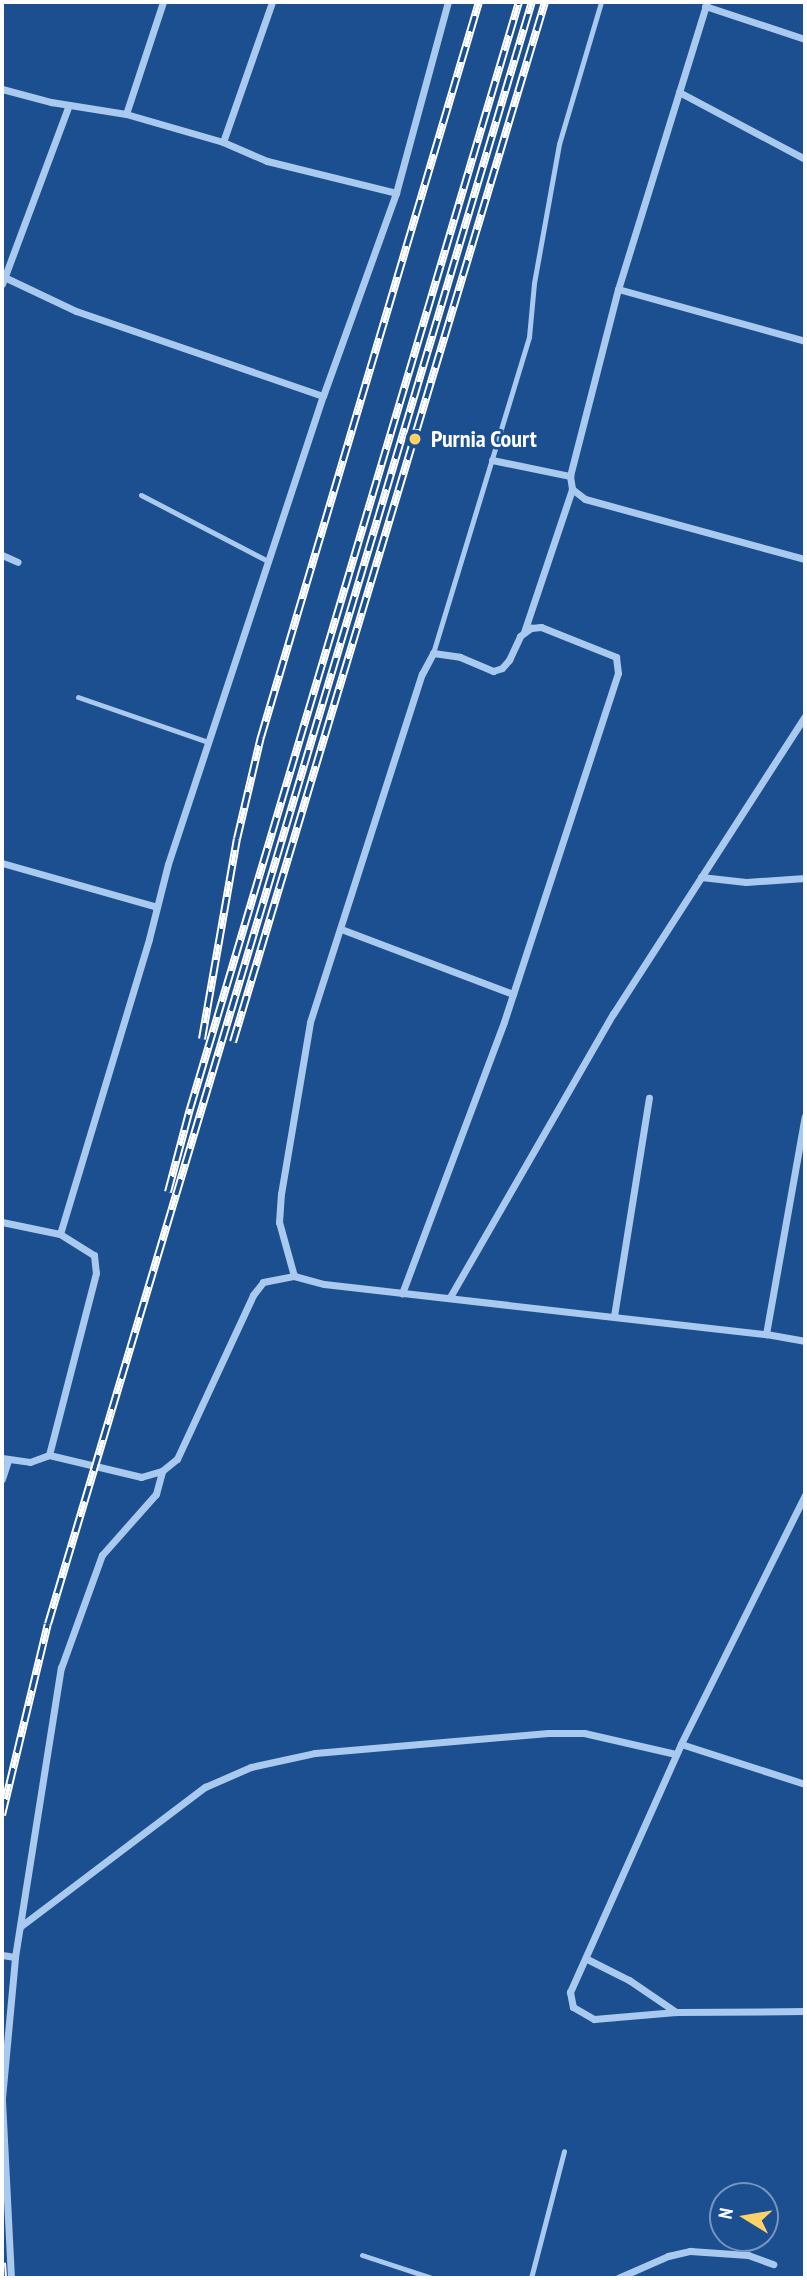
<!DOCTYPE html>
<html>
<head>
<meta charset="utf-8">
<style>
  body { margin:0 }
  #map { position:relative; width:807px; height:2280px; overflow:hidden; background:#1b4f8f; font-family:"PT Sans Narrow",sans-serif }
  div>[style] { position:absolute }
  .lane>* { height:5px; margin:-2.5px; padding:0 2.5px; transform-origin:2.5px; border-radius:2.5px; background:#a9c9ee }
  .street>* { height:7px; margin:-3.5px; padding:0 3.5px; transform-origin:3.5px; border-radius:3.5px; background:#a9c9ee }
  .rail>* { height:8px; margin-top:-4px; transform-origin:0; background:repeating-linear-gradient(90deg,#1b4f8f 0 16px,#fff 0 32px); box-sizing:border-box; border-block:2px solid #fff }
  .dots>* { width:19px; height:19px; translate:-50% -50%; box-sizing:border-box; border:4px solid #1b4f8f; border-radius:50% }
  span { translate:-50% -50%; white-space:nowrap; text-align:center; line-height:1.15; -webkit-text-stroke:5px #1b4f8f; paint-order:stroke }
  .poi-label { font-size:24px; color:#fff; font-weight:700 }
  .left { translate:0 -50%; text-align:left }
  .frame { position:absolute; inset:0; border:4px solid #fff; pointer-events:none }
  .north { position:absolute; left:709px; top:2182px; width:70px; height:70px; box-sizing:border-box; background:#1b4f8f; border:2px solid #7695bc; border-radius:50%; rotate:281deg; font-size:19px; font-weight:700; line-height:28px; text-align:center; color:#fff }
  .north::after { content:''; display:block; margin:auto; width:24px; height:32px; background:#ffd166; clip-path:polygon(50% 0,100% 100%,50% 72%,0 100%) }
</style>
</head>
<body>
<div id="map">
  <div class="lane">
    <i style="left:141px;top:495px;width:143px;rotate:27.5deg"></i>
    <i style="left:433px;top:653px;width:330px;rotate:-73.1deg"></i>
    <i style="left:529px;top:337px;width:54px;rotate:-84.7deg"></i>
    <i style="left:534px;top:283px;width:141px;rotate:-79.8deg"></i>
    <i style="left:559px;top:144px;width:148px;rotate:-73.5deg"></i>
    <i style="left:78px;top:697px;width:138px;rotate:19.1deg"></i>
    <i style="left:362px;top:2255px;width:74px;rotate:18.2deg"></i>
    <i style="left:531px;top:2278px;width:131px;rotate:-75.4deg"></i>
  </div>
  <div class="street">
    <i style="left:707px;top:2px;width:300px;rotate:107.2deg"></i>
    <i style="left:618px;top:289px;width:193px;rotate:104.4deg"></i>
    <i style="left:570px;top:476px;width:13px;rotate:81deg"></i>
    <i style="left:572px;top:489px;width:16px;rotate:38deg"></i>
    <i style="left:585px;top:499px;width:228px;rotate:15.3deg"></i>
    <i style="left:705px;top:6px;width:105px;rotate:18.3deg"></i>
    <i style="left:2px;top:89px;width:51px;rotate:14.9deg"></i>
    <i style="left:51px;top:102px;width:76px;rotate:9.1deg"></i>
    <i style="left:126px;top:114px;width:101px;rotate:16.1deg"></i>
    <i style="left:223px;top:142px;width:48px;rotate:23.4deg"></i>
    <i style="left:267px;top:161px;width:133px;rotate:13.9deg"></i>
    <i style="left:679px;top:92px;width:143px;rotate:28deg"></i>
    <i style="left:126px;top:114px;width:118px;rotate:-71.7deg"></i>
    <i style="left:223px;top:142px;width:148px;rotate:-70.7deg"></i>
    <i style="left:2px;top:276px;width:82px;rotate:25.3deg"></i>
    <i style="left:76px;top:311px;width:261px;rotate:19deg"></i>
    <i style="left:2px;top:284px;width:191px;rotate:-69.5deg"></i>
    <i style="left:618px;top:289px;width:194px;rotate:15.5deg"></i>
    <i style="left:492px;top:460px;width:80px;rotate:11.6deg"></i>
    <i style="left:2px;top:555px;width:17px;rotate:24deg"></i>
    <i style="left:524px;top:632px;width:151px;rotate:-71.4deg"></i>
    <i style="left:2px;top:863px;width:161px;rotate:15.8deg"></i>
    <i style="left:701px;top:877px;width:45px;rotate:6.3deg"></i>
    <i style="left:746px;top:882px;width:59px;rotate:-3.9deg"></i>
    <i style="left:341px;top:929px;width:184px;rotate:20.7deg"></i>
    <i style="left:2px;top:1222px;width:59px;rotate:11.7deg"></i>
    <i style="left:60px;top:1234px;width:40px;rotate:32deg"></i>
    <i style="left:94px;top:1255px;width:18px;rotate:84deg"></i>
    <i style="left:96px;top:1273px;width:188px;rotate:104.5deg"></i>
    <i style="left:60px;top:1234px;width:308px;rotate:-73.2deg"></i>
    <i style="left:149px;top:939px;width:77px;rotate:-75.8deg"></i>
    <i style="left:168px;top:864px;width:493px;rotate:-71.7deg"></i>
    <i style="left:323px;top:396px;width:216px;rotate:-70.2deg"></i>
    <i style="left:396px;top:193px;width:198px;rotate:-74.8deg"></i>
    <i style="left:294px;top:1276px;width:56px;rotate:-105.5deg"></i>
    <i style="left:279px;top:1222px;width:28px;rotate:-86deg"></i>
    <i style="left:281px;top:1194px;width:174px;rotate:-80.4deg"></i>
    <i style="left:310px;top:1022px;width:366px;rotate:-72.2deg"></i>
    <i style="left:422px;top:674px;width:24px;rotate:-62deg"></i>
    <i style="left:433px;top:653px;width:27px;rotate:8deg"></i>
    <i style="left:460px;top:657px;width:36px;rotate:23deg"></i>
    <i style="left:493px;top:671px;width:9px;rotate:-18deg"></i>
    <i style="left:502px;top:668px;width:11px;rotate:-49deg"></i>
    <i style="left:509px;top:660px;width:26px;rotate:-65deg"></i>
    <i style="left:520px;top:636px;width:14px;rotate:-36deg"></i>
    <i style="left:531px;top:628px;width:10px;rotate:-6deg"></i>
    <i style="left:541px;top:627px;width:81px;rotate:21.8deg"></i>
    <i style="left:616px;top:657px;width:16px;rotate:83deg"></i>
    <i style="left:618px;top:673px;width:367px;rotate:108.1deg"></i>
    <i style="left:504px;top:1022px;width:290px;rotate:110.6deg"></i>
    <i style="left:450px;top:1297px;width:327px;rotate:-60.1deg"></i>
    <i style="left:613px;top:1014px;width:354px;rotate:-57.2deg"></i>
    <i style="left:614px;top:1316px;width:221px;rotate:-80.9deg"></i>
    <i style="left:766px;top:1334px;width:221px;rotate:-79.9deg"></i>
    <i style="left:2px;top:1458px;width:28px;rotate:8deg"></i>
    <i style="left:30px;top:1462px;width:20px;rotate:-20deg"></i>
    <i style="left:49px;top:1455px;width:95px;rotate:13.4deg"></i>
    <i style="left:141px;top:1477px;width:22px;rotate:-16deg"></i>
    <i style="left:162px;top:1471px;width:19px;rotate:-39deg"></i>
    <i style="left:177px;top:1459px;width:181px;rotate:-65.1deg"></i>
    <i style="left:253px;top:1295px;width:16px;rotate:-52deg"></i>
    <i style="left:263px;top:1282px;width:32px;rotate:-11deg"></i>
    <i style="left:294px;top:1276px;width:31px;rotate:15deg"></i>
    <i style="left:324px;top:1284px;width:445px;rotate:6.5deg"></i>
    <i style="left:766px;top:1334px;width:40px;rotate:10deg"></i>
    <i style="left:2px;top:1479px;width:20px;rotate:-72deg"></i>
    <i style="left:805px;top:1495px;width:278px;rotate:116.5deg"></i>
    <i style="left:681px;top:1744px;width:272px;rotate:114.1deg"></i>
    <i style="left:570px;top:1992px;width:15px;rotate:79deg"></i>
    <i style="left:573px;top:2007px;width:24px;rotate:30deg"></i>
    <i style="left:594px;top:2019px;width:82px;rotate:-4.9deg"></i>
    <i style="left:676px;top:2012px;width:129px;rotate:-0.4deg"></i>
    <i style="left:681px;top:1744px;width:130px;rotate:17.9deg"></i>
    <i style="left:21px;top:1926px;width:231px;rotate:-37.1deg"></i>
    <i style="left:205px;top:1787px;width:50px;rotate:-23.5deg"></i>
    <i style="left:251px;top:1767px;width:66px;rotate:-12.3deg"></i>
    <i style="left:315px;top:1753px;width:234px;rotate:-4.9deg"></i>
    <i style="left:548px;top:1733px;width:36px"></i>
    <i style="left:584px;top:1733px;width:94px;rotate:12.9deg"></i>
    <i style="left:2px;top:1955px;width:13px;rotate:9deg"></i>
    <i style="left:587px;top:1959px;width:47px;rotate:26.6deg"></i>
    <i style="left:629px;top:1980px;width:57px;rotate:34.2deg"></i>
    <i style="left:11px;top:2278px;width:180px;rotate:-92.9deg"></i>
    <i style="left:2px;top:2098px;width:142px;rotate:-84.7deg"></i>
    <i style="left:15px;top:1957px;width:293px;rotate:-81deg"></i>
    <i style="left:61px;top:1668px;width:120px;rotate:-70.1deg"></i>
    <i style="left:102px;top:1555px;width:81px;rotate:-48.5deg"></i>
    <i style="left:156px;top:1494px;width:24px;rotate:-75deg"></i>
    <i style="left:618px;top:2278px;width:55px;rotate:-23.7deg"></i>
    <i style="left:668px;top:2256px;width:23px;rotate:-13deg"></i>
    <i style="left:690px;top:2251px;width:58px;rotate:3.9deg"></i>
    <i style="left:748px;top:2255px;width:27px;rotate:20deg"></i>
  </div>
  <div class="rail">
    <i style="left:202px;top:1039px;width:203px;rotate:-80.1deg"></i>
    <i style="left:237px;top:839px;width:105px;rotate:-76.8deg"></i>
    <i style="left:261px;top:737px;width:767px;rotate:-73.48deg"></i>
    <i style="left:233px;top:1042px;width:1086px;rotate:-73.3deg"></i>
    <i style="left:168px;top:1192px;width:86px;rotate:-75.2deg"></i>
    <i style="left:190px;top:1109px;width:1155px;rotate:-73.45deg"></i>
    <i style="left:2px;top:1815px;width:196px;rotate:-76.5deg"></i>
    <i style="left:48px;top:1624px;width:1693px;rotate:-73.39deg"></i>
    <i style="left:2px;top:2263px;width:15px;rotate:86deg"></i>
  </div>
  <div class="dots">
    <i style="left:415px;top:439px;background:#ffd166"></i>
  </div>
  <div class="poi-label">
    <span class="left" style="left:431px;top:439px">Purnia Court</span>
  </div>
  <div class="frame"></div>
  <div class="north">N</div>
</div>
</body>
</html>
